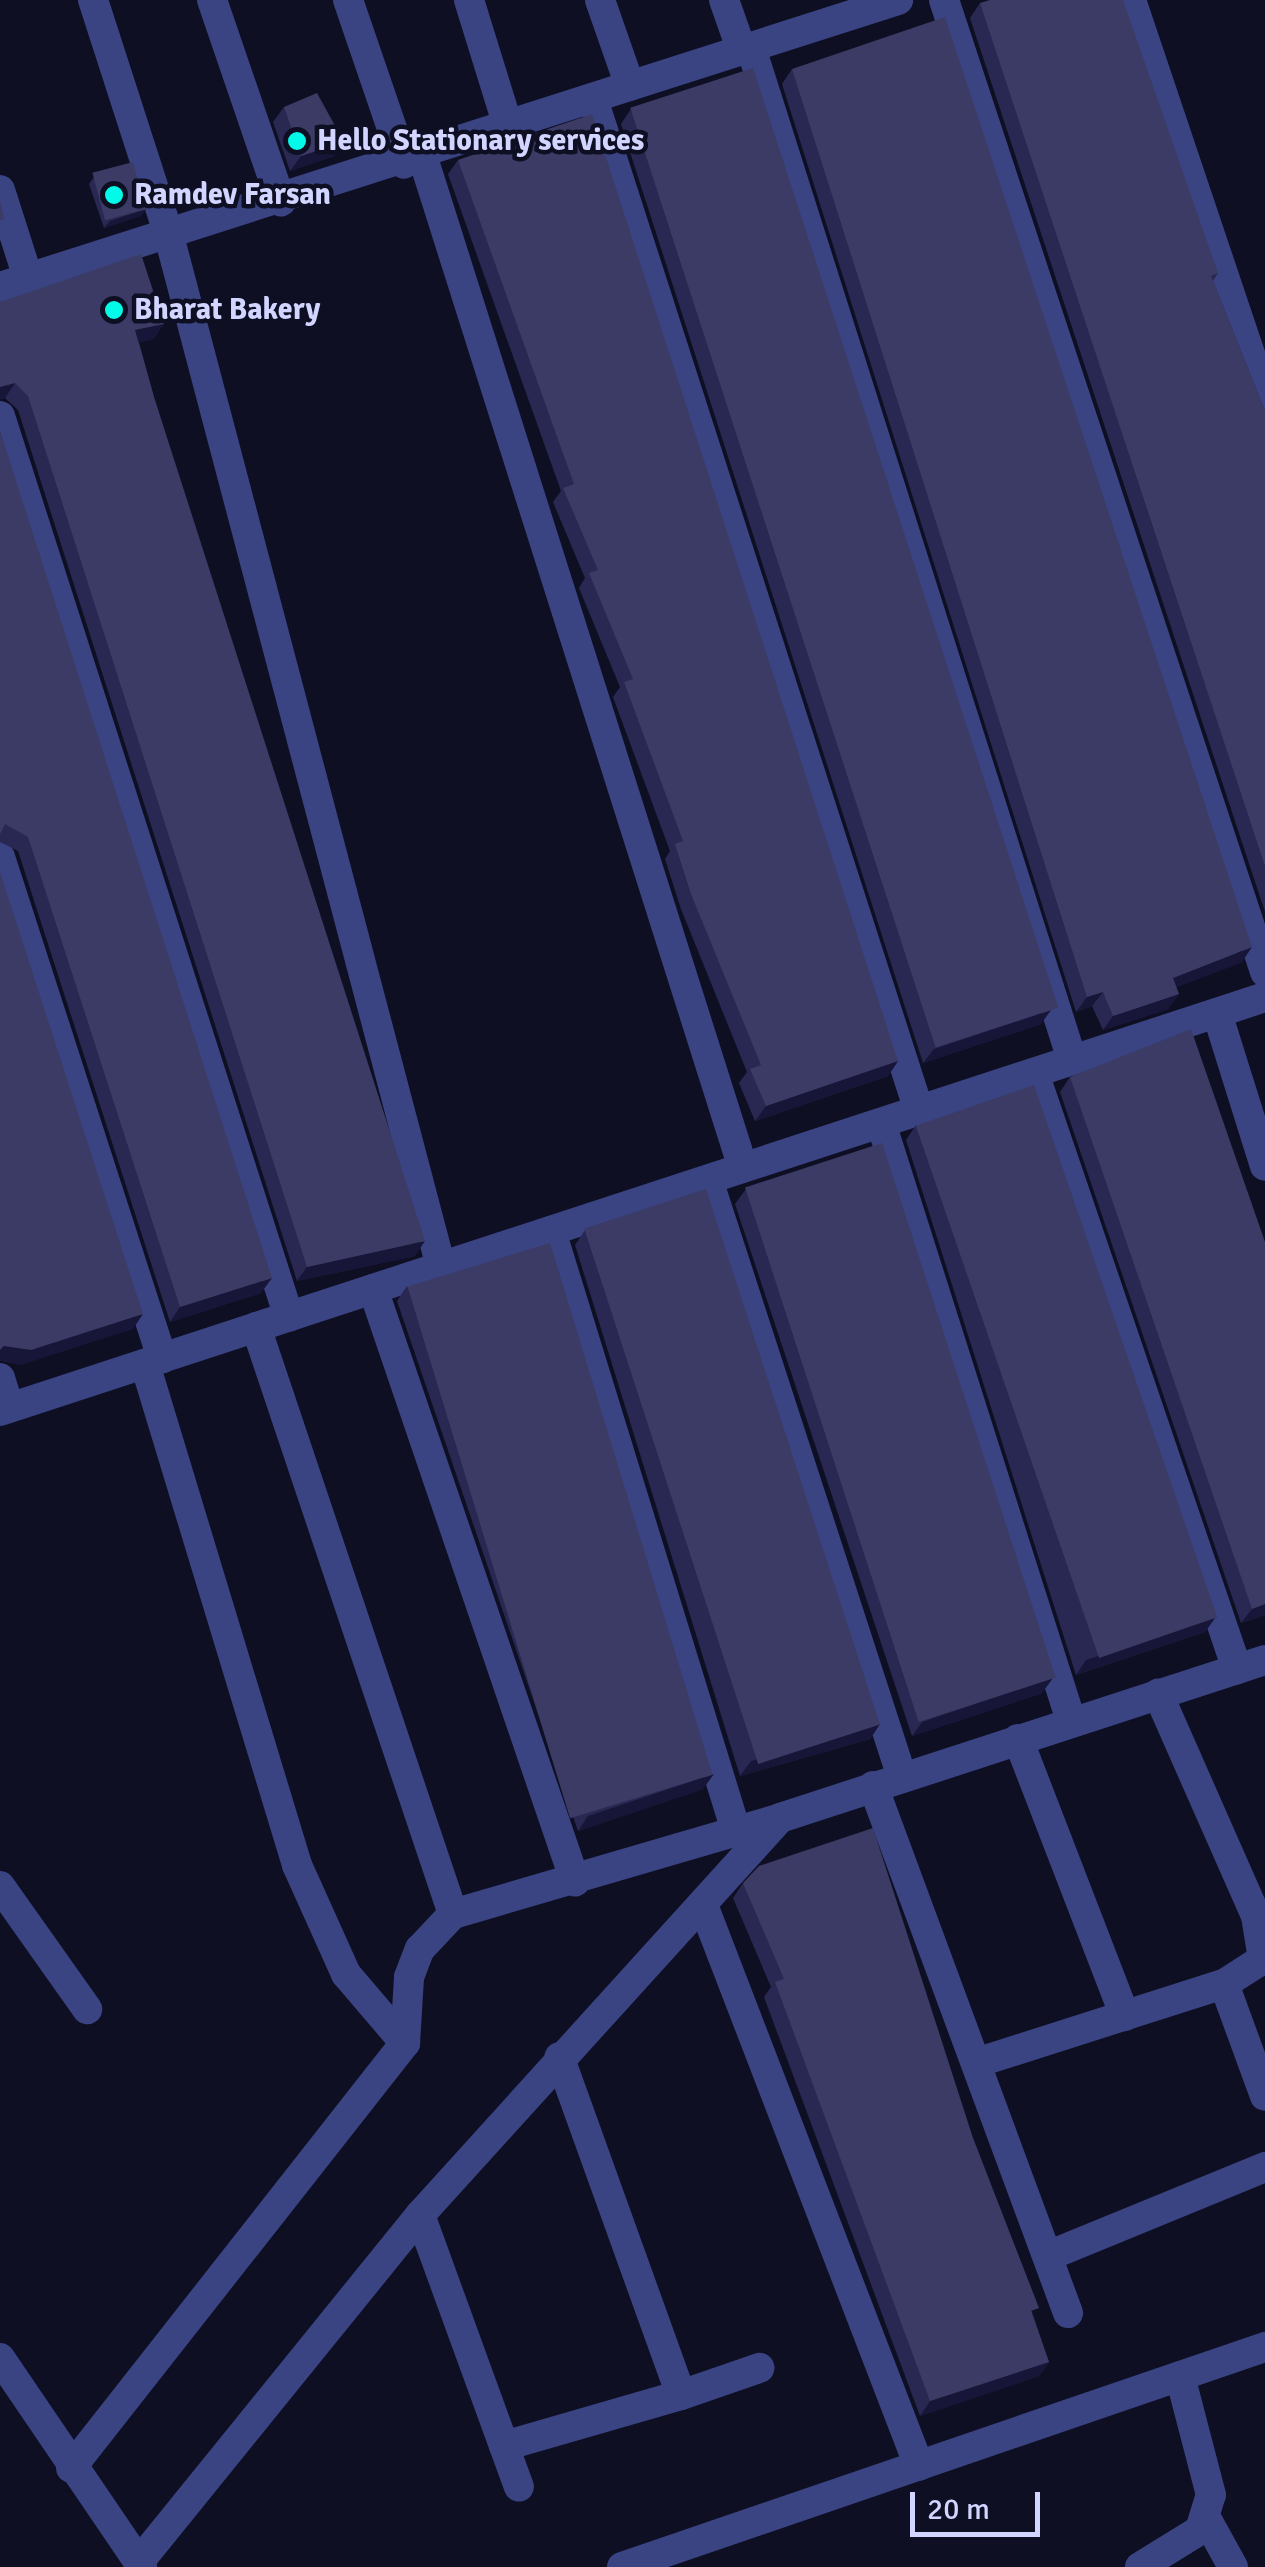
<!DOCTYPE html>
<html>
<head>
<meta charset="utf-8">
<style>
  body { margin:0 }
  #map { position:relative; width:1265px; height:2567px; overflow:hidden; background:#0f0f24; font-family:Signika,sans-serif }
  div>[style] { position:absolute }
  .minor>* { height:30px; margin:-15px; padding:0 15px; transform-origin:15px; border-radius:15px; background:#3a4483 }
  .wall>* { inset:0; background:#292852 }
  .shaded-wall>* { inset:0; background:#171638 }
  .building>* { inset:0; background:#3b3b65; transform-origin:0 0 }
  .dots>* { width:28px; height:28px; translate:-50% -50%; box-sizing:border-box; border:5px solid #0f0f24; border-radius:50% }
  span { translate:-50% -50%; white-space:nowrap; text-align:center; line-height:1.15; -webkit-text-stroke:9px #0f0f24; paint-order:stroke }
  .poi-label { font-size:30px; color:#d2d5ff; font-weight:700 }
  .left { translate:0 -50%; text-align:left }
  .scale { position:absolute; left:910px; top:2492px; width:130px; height:45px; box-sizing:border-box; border:5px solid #d2d5ff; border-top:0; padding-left:12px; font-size:30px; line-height:35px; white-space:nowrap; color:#d2d5ff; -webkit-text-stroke:8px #0f0f24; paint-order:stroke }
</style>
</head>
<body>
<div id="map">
  <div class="minor">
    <i style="left:93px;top:0;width:248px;rotate:72.1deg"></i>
    <i style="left:169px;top:236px;width:1066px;rotate:75.22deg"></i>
    <i style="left:212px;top:0;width:213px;rotate:71.1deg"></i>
    <i style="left:348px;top:0;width:173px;rotate:71.1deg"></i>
    <i style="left:469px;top:0;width:135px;rotate:72.8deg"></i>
    <i style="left:600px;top:0;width:91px;rotate:70.8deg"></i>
    <i style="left:724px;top:0;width:54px;rotate:70.6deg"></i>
    <i style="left:944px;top:0;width:1024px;rotate:71.72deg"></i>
    <i style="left:1131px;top:0;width:421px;rotate:71.4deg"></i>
    <i style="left:752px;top:51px;width:1059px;rotate:72.4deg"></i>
    <i style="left:593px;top:99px;width:1063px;rotate:72.14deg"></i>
    <i style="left:423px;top:158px;width:1059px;rotate:72.42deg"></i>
    <i style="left:0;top:190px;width:92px;rotate:72.3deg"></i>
    <i style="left:0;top:287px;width:943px;rotate:-17.72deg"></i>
    <i style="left:0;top:416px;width:946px;rotate:72.22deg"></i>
    <i style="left:0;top:857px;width:527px;rotate:72.08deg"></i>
    <i style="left:1217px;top:1013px;width:160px;rotate:72.6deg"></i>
    <i style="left:1034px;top:1073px;width:630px;rotate:71.19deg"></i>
    <i style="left:881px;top:1123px;width:627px;rotate:72.37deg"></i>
    <i style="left:708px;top:1180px;width:628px;rotate:72deg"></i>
    <i style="left:551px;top:1231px;width:628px;rotate:72.86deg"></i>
    <i style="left:373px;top:1289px;width:626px;rotate:71.16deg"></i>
    <i style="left:256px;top:1327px;width:619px;rotate:71.45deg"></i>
    <i style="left:145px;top:1364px;width:524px;rotate:73.12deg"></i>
    <i style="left:297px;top:1865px;width:120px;rotate:65.8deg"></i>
    <i style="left:346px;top:1974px;width:91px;rotate:49.5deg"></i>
    <i style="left:0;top:1378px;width:31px;rotate:73deg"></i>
    <i style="left:0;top:1411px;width:1331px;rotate:-18.12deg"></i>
    <i style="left:1018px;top:1739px;width:297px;rotate:68.9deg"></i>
    <i style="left:873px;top:1786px;width:562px;rotate:69.69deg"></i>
    <i style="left:0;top:1886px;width:151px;rotate:54.7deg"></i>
    <i style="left:703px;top:1905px;width:601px;rotate:68.94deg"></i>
    <i style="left:1224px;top:1984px;width:119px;rotate:69.9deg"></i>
    <i style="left:979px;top:2062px;width:257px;rotate:-17.7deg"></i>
    <i style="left:1224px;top:1984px;width:46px;rotate:-32.7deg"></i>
    <i style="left:1263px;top:1959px;width:44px;rotate:-99.2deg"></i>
    <i style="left:1256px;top:1916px;width:243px;rotate:-113.8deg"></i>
    <i style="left:420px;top:2215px;width:289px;rotate:70deg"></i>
    <i style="left:1048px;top:2256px;width:235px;rotate:-22.3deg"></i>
    <i style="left:0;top:2358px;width:253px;rotate:55.8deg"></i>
    <i style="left:681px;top:2395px;width:83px;rotate:-19.1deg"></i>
    <i style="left:504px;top:2446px;width:184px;rotate:-16.1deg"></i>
    <i style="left:681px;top:2395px;width:359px;rotate:-109.8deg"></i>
    <i style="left:71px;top:2468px;width:541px;rotate:-51.84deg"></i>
    <i style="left:405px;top:2043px;width:66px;rotate:-86.5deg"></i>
    <i style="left:409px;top:1977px;width:30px;rotate:-69deg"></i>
    <i style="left:420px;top:1949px;width:48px;rotate:-46.7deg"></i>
    <i style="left:453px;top:1914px;width:338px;rotate:-16.3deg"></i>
    <i style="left:1206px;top:2518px;width:56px;rotate:61.1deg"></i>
    <i style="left:139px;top:2562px;width:447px;rotate:-51deg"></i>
    <i style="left:420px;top:2215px;width:536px;rotate:-47.8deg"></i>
    <i style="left:780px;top:1818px;width:510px;rotate:-18.04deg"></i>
    <i style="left:622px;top:2567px;width:680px;rotate:-18.89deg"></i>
    <i style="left:1140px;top:2567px;width:70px;rotate:-31.7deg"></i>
    <i style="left:1200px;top:2530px;width:37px;rotate:-73deg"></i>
    <i style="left:1211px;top:2495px;width:123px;rotate:-104.6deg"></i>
  </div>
  <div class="wall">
    <i style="clip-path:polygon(980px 3px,1218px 273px,1213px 281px,1265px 411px,1265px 912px,970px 18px)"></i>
    <i style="clip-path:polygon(792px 69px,1242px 962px,1176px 987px,1179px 994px,1168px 1009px,1103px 1030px,1092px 1006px,1076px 1012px,782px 84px)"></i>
    <i style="clip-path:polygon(284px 107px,344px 142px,334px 156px,290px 171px,273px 122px)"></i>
    <i style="clip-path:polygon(631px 109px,1041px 1024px,923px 1063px,621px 124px)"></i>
    <i style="clip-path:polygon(458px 160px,898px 1061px,888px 1076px,755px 1121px,739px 1083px,747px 1072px,681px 909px,665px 859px,670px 851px,613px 697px,620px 687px,579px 588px,585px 578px,553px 502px,561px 491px,448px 174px)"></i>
    <i style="clip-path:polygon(94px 177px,146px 209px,140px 216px,104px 228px,89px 184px)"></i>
    <i style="clip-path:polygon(0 302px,154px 339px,139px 342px,154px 397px,415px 1256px,297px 1281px,18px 410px,5px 398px,0 399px)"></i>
    <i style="clip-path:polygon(0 431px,261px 1293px,170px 1322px,18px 851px,0 842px)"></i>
    <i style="clip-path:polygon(1070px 1077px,1265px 1242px,1265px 1615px,1241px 1623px,1060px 1092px)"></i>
    <i style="clip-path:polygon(916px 1125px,1215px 1618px,1205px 1632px,1076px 1675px,906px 1140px)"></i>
    <i style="clip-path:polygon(746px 1189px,1042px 1693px,912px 1736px,735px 1204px)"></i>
    <i style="clip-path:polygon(585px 1230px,880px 1724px,870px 1739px,740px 1776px,575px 1245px)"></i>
    <i style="clip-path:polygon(407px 1286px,703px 1789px,578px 1831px,397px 1301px)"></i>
    <i style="clip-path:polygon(743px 1883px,973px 2138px,1049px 2362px,1039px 2376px,920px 2416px,764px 1997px,771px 1987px,733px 1898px)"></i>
  </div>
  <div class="shaded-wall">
    <i style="clip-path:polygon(344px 142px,334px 156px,290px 171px,301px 156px)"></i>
    <i style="clip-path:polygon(146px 209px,140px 216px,104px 228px,110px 221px)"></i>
    <i style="clip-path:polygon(164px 324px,154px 339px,125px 345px,135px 330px)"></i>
    <i style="clip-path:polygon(15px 383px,5px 398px,0 399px,0 387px)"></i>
    <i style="clip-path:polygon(1252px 947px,1242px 962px,1162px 993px,1173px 978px)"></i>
    <i style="clip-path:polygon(1103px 992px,1092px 1006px,1076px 1012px,1087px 997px)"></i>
    <i style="clip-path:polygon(1179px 994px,1168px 1009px,1103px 1030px,1113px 1016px)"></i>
    <i style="clip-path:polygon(1051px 1010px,1041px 1024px,923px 1063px,934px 1049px)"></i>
    <i style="clip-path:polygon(898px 1061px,888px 1076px,755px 1121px,766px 1106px)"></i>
    <i style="clip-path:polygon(425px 1241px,415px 1256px,297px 1281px,307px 1267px)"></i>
    <i style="clip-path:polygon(272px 1278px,261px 1293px,170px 1322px,180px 1307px)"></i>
    <i style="clip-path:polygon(143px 1314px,133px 1329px,21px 1365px,0 1361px,0 1350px,4px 1346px)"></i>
    <i style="clip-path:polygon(1265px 1604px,1265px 1615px,1241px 1623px,1252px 1609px)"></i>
    <i style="clip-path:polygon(1215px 1618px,1205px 1632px,1076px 1675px,1086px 1660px)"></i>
    <i style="clip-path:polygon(1053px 1678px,1042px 1693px,912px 1736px,922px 1722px)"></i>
    <i style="clip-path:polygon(880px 1724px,870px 1739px,740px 1776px,751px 1761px)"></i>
    <i style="clip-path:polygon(714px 1774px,703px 1789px,578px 1831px,588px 1816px)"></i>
    <i style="clip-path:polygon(1049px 2362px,1039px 2376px,920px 2416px,930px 2401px)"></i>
  </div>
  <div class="building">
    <i style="clip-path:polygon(990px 0,1123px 0,1218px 273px,1211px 276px,1265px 411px,1265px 866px,980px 3px)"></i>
    <i style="clip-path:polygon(945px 17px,1252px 947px,1173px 978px,1179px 994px,1113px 1016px,1103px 992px,1087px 997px,792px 69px)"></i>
    <i style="left:753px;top:68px;width:988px;height:129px;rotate:72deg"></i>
    <i style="clip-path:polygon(317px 93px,344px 142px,301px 156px,284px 107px)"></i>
    <i style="clip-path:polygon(592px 114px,898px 1061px,766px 1106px,750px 1069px,761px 1065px,691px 894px,675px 844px,683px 841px,624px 682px,633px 679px,589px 573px,598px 570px,563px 488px,574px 484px,458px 160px)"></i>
    <i style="left:133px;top:162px;width:49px;height:42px;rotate:75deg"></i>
    <i style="clip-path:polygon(0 200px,4px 219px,0 220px)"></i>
    <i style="clip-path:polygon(141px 254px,164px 324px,135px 330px,154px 397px,425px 1241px,307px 1267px,28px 396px,15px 383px,0 387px,0 302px)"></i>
    <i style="clip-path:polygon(0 431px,272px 1278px,180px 1307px,28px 837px,5px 824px,0 834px)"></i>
    <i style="clip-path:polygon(0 872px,143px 1314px,31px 1350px,4px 1346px,0 1350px)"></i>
    <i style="clip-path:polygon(1191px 1029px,1265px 1242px,1265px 1604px,1252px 1609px,1070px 1077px)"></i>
    <i style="left:1034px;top:1085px;width:563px;height:125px;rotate:71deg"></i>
    <i style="left:882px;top:1143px;width:562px;height:144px;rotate:72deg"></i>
    <i style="left:706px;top:1189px;width:563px;height:128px;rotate:72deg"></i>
    <i style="left:550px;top:1243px;width:556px;height:149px;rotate:73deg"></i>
    <i style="clip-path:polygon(873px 1828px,973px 2138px,1039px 2308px,1031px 2311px,1049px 2362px,930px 2401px,775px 1982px,784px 1979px,743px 1883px,759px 1866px)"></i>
  </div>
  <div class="dots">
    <i style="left:297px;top:141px;background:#02fbe9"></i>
    <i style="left:114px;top:195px;background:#02fbe9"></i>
    <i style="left:114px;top:310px;background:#02fbe9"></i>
  </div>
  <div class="poi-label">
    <span class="left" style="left:317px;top:141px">Hello Stationary services</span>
    <span class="left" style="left:134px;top:195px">Ramdev Farsan</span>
    <span class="left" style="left:134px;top:310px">Bharat Bakery</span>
  </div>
  <div class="scale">20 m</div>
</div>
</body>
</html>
